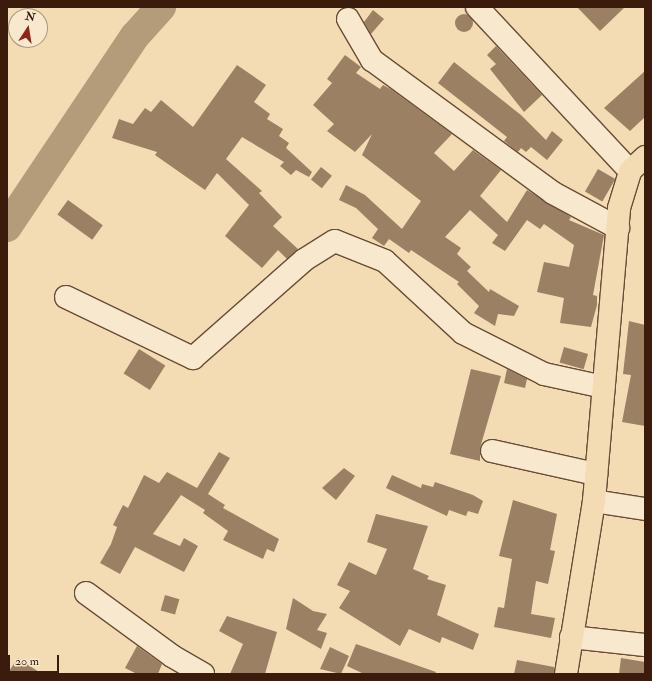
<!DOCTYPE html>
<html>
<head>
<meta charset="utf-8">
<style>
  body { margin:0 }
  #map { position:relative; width:652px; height:681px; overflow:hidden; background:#f3dcb3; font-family:"IM FELL Double Pica",serif }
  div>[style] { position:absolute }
  .river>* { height:30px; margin:-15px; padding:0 15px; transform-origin:15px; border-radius:15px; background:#b49b7a }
  .building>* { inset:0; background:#9b8063; transform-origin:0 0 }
  .round { border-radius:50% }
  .roads { filter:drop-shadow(1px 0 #694c36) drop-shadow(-1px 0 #694c36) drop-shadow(0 1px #694c36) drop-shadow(0 -1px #694c36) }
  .minor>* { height:22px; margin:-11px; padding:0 11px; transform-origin:11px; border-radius:11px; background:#f7e8ce }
  .major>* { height:22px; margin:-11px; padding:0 11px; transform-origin:11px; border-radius:11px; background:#f3dcb3 }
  span { translate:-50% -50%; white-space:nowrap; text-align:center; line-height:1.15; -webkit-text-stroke:3.5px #f7e8ce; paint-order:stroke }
  .frame { position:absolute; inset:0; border:8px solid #3b1c0c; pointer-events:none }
  .north { position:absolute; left:8px; top:8px; width:40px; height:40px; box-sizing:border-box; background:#f7e8ce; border:1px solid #ac9680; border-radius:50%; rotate:12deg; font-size:11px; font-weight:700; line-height:16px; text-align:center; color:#3b1c0c }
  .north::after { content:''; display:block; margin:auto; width:14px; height:18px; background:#8f2418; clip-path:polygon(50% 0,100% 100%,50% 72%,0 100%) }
  .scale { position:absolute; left:8px; top:655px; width:51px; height:18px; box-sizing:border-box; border:2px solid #3b1c0c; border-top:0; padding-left:5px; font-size:12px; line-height:14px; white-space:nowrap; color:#3b1c0c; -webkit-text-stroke:3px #f7e8ce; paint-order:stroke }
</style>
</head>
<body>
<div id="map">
  <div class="river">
    <i style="left:7px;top:227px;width:230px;rotate:-56.2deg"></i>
    <i style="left:135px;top:36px;width:39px;rotate:-48deg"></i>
  </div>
  <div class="building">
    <i style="clip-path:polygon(577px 7px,625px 7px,600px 31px)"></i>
    <i style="clip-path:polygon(373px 10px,384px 19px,371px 34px,364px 22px)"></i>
    <i class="round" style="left:455px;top:14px;width:18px;height:18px"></i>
    <i style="clip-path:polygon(496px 46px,542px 95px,524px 112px,490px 69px,496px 64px,487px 55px)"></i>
    <i style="clip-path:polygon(345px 55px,361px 67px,356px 73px,380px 89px,383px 85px,392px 90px,452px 134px,434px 153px,454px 171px,473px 150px,501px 170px,480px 196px,507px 222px,527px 190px,571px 217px,569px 220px,604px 235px,593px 295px,597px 296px,597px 305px,591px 327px,560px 323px,564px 298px,537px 292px,544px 262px,569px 267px,574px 245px,544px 224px,540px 229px,527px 220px,505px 251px,492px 243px,498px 235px,470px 210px,445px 237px,461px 248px,457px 254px,471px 267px,467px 271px,489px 292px,490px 289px,519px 306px,514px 316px,498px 314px,495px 326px,474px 313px,479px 306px,457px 284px,459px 282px,411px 250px,409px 253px,389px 239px,384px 246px,372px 238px,378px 229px,356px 208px,339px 200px,346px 185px,365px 195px,402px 229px,421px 201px,362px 155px,372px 134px,355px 152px,327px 131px,334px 124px,313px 105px,332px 83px,327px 79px)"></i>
    <i style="clip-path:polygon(454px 62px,521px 115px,546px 140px,552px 131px,563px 140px,547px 160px,531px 147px,526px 152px,521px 148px,518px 152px,504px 141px,507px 137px,438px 83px)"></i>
    <i style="clip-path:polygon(237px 65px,266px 85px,254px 102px,270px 114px,267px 119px,283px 129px,279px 136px,289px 143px,286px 148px,312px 172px,309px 177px,296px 170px,291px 175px,280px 166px,284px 162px,242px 137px,226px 159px,262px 191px,259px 193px,282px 217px,273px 226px,298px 249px,287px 259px,278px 250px,262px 268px,225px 236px,249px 205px,217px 173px,205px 190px,155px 155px,157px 152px,112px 138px,119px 119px,133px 124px,145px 108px,151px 112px,161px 100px,193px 127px)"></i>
    <i style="clip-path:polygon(645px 71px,645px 117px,630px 131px,604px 108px)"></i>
    <i style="left:321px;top:167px;width:14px;height:16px;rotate:39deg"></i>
    <i style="left:598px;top:169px;width:20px;height:26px;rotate:30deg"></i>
    <i style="left:68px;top:200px;width:43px;height:18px;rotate:36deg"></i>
    <i style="clip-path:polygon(629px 321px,645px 325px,645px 426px,622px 422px,631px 375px,623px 374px)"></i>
    <i style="left:564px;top:347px;width:25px;height:16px;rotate:16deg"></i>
    <i style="left:139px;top:349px;width:31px;height:29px;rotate:32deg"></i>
    <i style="clip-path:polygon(471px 369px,501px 376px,480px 448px,480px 461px,450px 454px)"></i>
    <i style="clip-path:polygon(507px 369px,527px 379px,525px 388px,504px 383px)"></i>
    <i style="clip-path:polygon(219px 452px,230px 458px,208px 494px,225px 505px,223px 508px,279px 539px,274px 552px,267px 549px,263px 559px,223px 540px,228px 531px,203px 513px,205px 510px,181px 495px,153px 534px,180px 546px,184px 538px,198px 546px,184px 572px,135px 547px,120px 574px,100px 563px,111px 544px,117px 527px,113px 525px,123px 505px,128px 508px,144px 475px,159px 483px,167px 472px,197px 488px)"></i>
    <i style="clip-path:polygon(344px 468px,355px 476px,336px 500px,322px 488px)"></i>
    <i style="clip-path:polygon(392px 475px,421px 488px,422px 484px,433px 487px,435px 482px,473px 495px,483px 501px,478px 514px,468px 511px,466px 516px,449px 510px,447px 516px,386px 488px)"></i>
    <i style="clip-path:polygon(513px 500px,557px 514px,550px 550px,555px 551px,548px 584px,536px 581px,531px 614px,555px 618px,551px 638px,494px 627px,498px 607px,504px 608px,512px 559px,499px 556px)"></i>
    <i style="clip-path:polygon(376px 514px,428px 526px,413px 569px,429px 576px,427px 579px,446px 585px,437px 615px,479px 634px,473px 650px,442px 637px,440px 643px,409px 629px,400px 646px,339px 608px,350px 591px,337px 585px,349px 562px,376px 575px,387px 549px,367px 542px)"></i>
    <i style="left:165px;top:595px;width:15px;height:16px;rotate:16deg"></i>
    <i style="clip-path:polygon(293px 598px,313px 611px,327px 614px,317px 630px,327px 633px,321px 649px,286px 629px)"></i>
    <i style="clip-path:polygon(227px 616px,277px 632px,265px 674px,230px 674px,243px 644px,219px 631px)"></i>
    <i style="clip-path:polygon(356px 644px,436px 672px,435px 674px,364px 674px,347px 666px)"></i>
    <i style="clip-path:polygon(137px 646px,162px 664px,158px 674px,137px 674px,125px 668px)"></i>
    <i style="clip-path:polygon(330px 647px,349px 656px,341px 674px,320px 669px)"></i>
    <i style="clip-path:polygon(18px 658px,42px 674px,7px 674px)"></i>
    <i style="clip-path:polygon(621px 658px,645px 662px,645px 674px,619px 674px)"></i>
    <i style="clip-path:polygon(517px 660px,554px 667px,554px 674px,514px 674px)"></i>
  </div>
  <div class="roads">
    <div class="minor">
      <i style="left:477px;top:7px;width:224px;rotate:47deg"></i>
      <i style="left:348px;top:19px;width:48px;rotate:59.7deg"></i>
      <i style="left:372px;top:60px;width:225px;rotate:36.3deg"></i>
      <i style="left:553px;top:193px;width:74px;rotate:28.3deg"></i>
      <i style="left:66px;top:297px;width:141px;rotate:25.7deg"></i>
      <i style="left:193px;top:358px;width:148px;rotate:-41.4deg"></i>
      <i style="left:304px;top:260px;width:36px;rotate:-32deg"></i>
      <i style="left:335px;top:241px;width:54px;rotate:21.8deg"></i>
      <i style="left:385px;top:261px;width:106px;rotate:42.7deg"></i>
      <i style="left:463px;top:333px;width:91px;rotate:26.8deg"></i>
      <i style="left:544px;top:374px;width:61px;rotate:12.2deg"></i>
      <i style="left:492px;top:451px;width:107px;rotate:12.5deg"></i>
      <i style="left:594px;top:501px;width:52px;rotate:8.9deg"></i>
      <i style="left:86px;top:593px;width:107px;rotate:36.2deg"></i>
      <i style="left:172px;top:656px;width:36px;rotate:30deg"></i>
      <i style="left:571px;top:637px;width:74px;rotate:6.2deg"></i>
    </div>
    <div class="major">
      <i style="left:566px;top:674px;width:175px;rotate:-80.8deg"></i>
      <i style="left:594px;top:501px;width:294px;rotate:-85.1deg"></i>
      <i style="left:619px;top:208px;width:39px;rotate:-73deg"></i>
      <i style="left:630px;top:171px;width:21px;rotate:-43deg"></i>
    </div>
  </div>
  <div class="frame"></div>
  <div class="north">N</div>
  <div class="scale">20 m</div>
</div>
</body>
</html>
